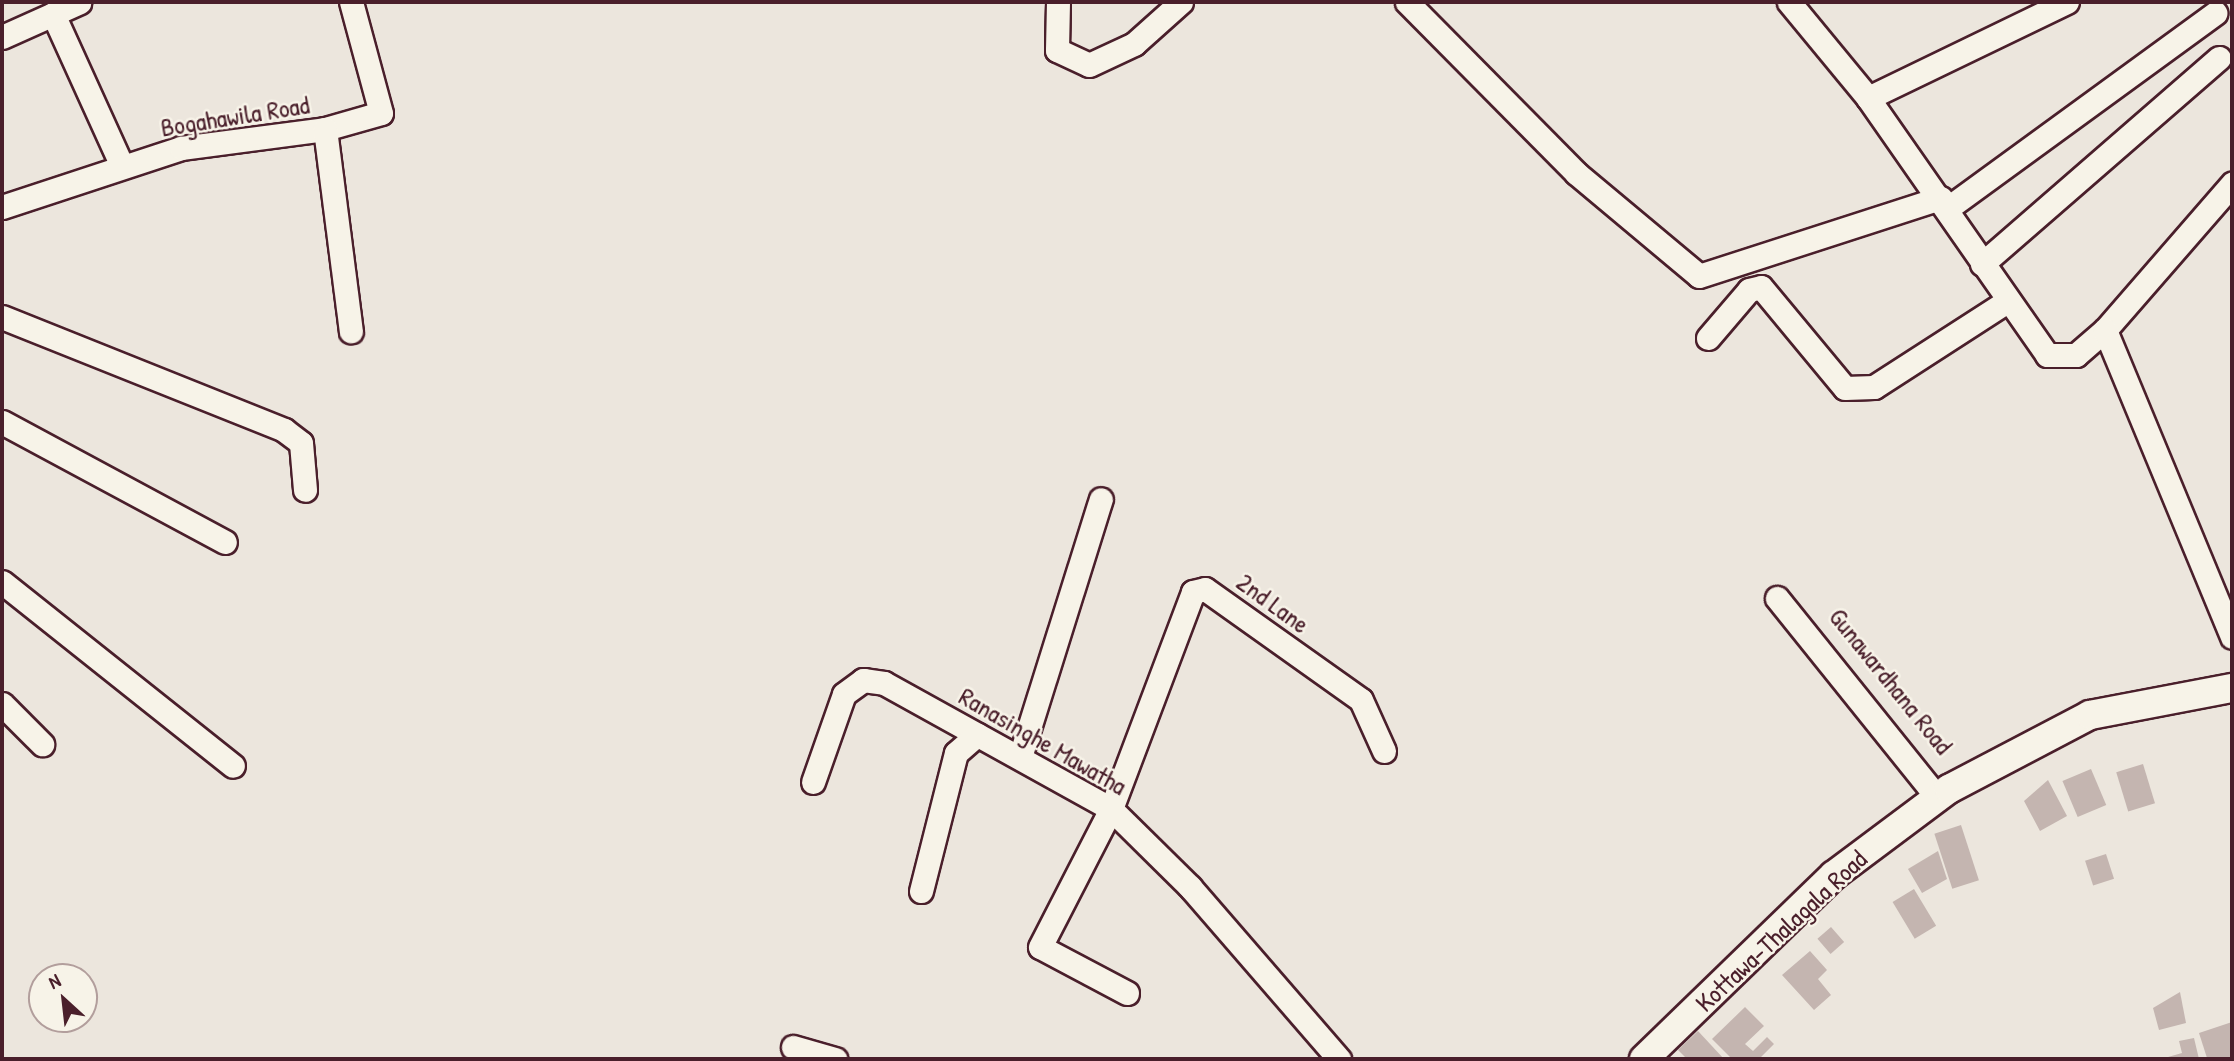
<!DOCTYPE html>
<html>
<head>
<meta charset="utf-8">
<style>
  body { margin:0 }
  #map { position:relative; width:2234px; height:1061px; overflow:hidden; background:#ece6dd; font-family:"Patrick Hand",sans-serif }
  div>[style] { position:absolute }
  .building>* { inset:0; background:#c4b5b0; transform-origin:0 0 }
  .roads { filter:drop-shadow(2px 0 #4a1f2b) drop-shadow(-2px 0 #4a1f2b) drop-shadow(0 2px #4a1f2b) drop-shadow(0 -2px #4a1f2b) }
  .minor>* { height:23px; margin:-11.5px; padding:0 11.5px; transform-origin:11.5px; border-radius:11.5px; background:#f7f3e8 }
  .major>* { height:28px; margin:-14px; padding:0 14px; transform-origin:14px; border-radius:14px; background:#f7f3e8 }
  span { translate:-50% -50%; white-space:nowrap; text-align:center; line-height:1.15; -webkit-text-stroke:5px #f7f3e8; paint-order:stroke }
  .street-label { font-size:26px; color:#4a1f2b }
  .frame { position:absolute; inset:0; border:4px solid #4a1f2b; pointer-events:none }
  .north { position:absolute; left:28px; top:963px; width:70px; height:70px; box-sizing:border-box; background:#f7f3e8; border:2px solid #b29e9c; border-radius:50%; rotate:333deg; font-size:19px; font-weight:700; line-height:28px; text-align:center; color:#4a1f2b }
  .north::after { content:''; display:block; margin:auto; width:24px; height:32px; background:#4a1f2b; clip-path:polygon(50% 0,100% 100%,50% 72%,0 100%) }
</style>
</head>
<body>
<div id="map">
  <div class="building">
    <i style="left:2143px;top:764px;width:41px;height:28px;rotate:73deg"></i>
    <i style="left:2091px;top:769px;width:39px;height:31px;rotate:67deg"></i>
    <i style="clip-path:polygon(2048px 780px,2067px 816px,2040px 831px,2024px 801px)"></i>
    <i style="left:1961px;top:825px;width:58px;height:28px;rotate:72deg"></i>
    <i style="clip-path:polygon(1938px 851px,1947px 879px,1922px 893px,1908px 869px)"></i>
    <i style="left:2106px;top:854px;width:26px;height:22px;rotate:72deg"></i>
    <i style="left:1914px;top:889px;width:43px;height:25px;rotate:59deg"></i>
    <i style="left:1831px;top:927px;width:20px;height:18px;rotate:49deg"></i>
    <i style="clip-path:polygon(1810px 951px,1827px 970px,1818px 979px,1831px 995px,1814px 1010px,1782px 975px)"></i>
    <i style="clip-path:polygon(2180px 992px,2186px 1023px,2159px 1030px,2153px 1008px)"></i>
    <i style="clip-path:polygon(1745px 1007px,1764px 1026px,1745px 1044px,1753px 1051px,1767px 1037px,1774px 1044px,1759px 1059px,1732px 1059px,1712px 1039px)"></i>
    <i style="clip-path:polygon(2232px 1022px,2232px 1059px,2207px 1058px,2199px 1033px)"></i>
    <i style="clip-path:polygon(1698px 1031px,1724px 1059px,1687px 1059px,1678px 1050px)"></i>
    <i style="clip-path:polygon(2194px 1038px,2199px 1059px,2161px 1059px,2182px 1053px,2179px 1041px)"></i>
  </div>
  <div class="roads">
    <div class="minor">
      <i style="left:1058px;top:2px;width:48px;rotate:91.2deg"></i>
      <i style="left:1057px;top:50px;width:35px;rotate:25deg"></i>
      <i style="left:1089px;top:65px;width:50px;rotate:-25deg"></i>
      <i style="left:1134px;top:44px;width:63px;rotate:-41.8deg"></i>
      <i style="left:1407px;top:2px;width:240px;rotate:45.3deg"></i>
      <i style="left:1576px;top:173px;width:160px;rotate:39.9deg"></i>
      <i style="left:1699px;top:276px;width:254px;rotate:-17.9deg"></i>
      <i style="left:1789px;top:2px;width:124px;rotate:50.5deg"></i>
      <i style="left:1868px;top:98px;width:313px;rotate:55.1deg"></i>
      <i style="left:2047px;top:355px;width:29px"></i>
      <i style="left:2076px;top:355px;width:38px;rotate:-41deg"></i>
      <i style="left:2105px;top:330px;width:194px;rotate:-49deg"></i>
      <i style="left:53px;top:14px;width:167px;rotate:65.6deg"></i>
      <i style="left:2px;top:37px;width:85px;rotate:-24.2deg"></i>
      <i style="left:1868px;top:98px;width:221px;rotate:-25.8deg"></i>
      <i style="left:325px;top:129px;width:58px;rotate:-15.9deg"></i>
      <i style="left:381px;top:113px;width:115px;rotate:-105.1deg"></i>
      <i style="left:2px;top:207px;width:188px;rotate:-18.2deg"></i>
      <i style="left:181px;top:148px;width:145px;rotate:-7.5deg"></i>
      <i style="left:325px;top:129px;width:204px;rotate:82.7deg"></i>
      <i style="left:1948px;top:208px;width:331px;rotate:-36.1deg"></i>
      <i style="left:1982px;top:264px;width:314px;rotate:-41deg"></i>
      <i style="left:2px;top:317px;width:304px;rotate:21.8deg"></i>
      <i style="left:284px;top:430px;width:21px;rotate:37deg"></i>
      <i style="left:301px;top:443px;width:47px;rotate:85.1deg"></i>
      <i style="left:2105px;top:330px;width:332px;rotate:67.5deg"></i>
      <i style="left:1708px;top:338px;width:63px;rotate:-49.5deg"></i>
      <i style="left:1749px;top:290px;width:12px;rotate:-14deg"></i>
      <i style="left:1761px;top:287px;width:131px;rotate:50.3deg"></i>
      <i style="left:1845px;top:388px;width:29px;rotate:-2deg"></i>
      <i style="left:1874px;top:387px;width:157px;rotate:-32.8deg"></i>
      <i style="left:2px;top:422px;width:253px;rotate:28.3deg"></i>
      <i style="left:2px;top:582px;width:295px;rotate:38.5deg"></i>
      <i style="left:1777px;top:598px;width:257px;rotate:51.2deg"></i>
      <i style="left:2px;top:704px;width:57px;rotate:45deg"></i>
      <i style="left:1020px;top:757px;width:270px;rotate:-72.6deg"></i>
      <i style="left:813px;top:782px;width:93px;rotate:-70.6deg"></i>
      <i style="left:844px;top:694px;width:24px;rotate:-36deg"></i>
      <i style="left:863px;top:680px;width:21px;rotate:8deg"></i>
      <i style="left:884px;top:683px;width:260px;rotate:29deg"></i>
      <i style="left:1111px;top:809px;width:111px;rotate:44.6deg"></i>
      <i style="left:1190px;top:887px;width:228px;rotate:49.1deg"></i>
      <i style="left:921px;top:891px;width:142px;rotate:-75.8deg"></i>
      <i style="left:956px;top:753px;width:28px;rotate:-41deg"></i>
      <i style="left:1127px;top:993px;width:98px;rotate:-152.1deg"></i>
      <i style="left:1040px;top:947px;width:155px;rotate:-62.8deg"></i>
      <i style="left:1111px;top:809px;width:232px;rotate:-69.3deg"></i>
      <i style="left:1193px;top:592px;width:12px;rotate:-14deg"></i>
      <i style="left:1205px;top:589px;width:191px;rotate:35.4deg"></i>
      <i style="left:1361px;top:700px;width:56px;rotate:65.7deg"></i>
      <i style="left:793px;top:1047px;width:44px;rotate:15.9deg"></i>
    </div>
    <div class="major">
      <i style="left:1644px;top:1059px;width:264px;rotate:-44.1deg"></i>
      <i style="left:1834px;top:875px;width:144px;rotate:-36.8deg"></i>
      <i style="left:1949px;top:789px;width:159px;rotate:-27.7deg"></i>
      <i style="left:2090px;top:715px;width:145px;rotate:-10.8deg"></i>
    </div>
  </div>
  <div class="street-label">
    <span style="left:235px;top:116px;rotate:-9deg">Bogahawila Road</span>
    <span style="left:1273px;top:603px;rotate:36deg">2nd Lane</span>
    <span style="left:1891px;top:681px;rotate:51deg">Gunawardhana Road</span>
    <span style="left:1043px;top:741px;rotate:30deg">Ranasinghe Mawatha</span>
    <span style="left:1781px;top:931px;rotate:-43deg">Kottawa-Thalagala Road</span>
  </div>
  <div class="frame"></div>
  <div class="north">N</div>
</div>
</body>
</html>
